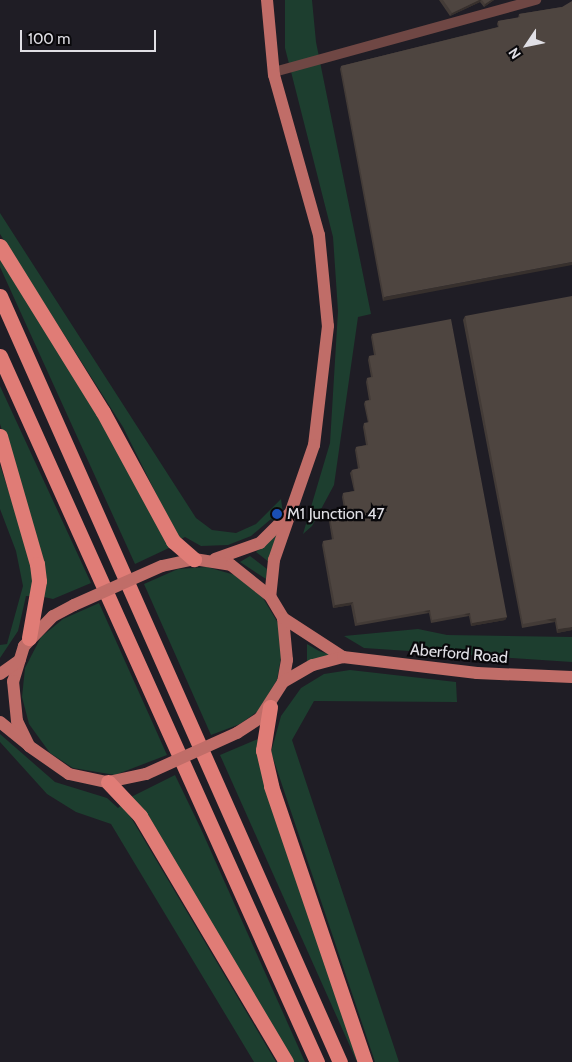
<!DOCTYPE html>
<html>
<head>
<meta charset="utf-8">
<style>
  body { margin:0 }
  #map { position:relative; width:572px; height:1062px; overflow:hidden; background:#1f1d25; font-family:Cabin,sans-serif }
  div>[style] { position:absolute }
  .green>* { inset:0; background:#1d3e2f }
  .minor>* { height:10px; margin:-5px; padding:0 5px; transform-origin:5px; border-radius:5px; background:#6f4744 }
  .major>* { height:12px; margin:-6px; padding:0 6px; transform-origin:6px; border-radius:6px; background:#c06d68 }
  .highway>* { height:15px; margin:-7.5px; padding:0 7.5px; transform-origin:7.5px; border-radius:7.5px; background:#e07c76 }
  .major-bridge>* { height:12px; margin:-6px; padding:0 6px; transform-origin:6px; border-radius:6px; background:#c06d68 }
  .wall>* { inset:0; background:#433b37 }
  .shaded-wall>* { inset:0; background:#37302d; transform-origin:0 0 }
  .building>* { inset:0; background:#4e4540 }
  .dots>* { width:14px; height:14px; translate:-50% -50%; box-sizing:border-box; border:2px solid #09080b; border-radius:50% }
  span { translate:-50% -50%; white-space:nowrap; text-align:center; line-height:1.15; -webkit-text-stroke:4.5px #09080b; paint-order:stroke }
  .poi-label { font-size:16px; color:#e0dfe5 }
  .left { translate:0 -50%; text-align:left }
  .street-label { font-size:16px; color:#e0dfe5 }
  .north { position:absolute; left:502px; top:20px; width:50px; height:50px; -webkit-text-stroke:4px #09080b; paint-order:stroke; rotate:236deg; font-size:14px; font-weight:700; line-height:20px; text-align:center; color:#e0dfe5 }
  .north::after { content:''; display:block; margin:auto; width:18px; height:22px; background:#e0dfe5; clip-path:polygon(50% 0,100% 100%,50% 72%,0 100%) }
  .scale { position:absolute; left:20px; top:30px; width:136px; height:22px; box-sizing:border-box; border:2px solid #e0dfe5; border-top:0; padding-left:6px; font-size:15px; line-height:18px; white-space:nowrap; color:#e0dfe5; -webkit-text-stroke:4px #09080b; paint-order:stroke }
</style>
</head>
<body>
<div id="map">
  <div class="green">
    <i style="clip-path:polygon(285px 0,312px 0,316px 42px,371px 314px,358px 317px,334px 485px,312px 526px,303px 534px,330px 443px,338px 311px,333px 237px,285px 48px)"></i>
    <i style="clip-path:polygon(0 213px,196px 518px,212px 530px,236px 533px,256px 524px,281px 499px,283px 513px,276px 522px,271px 519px,251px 536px,228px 545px,201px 546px,185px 537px,179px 540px,123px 427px,0 234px)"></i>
    <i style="clip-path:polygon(0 254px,76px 378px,171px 547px,135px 564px,0 267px)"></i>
    <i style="clip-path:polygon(0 386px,91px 583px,53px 599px,44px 597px,37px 540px,0 424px)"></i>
    <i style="clip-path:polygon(0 465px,31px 559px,33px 596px,26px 596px,18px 631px,0 658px,0 645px,7px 644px,23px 586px,16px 551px,0 509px)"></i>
    <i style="clip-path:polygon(282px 529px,269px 562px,256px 552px)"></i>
    <i style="clip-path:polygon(250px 556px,267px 569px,266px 579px,240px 562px)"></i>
    <i style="clip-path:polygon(207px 567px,235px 575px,263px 598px,278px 623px,282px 652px,277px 680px,258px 711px,240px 724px,211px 735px,144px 584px,178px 569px)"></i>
    <i style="clip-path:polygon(99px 603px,167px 755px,115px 775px,73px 768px,50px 753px,29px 724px,22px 697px,25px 668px,41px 637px,63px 619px)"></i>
    <i style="clip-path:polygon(418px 629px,447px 635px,572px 637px,572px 662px,364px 648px,344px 636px)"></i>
    <i style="clip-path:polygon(307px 644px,319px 651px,331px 655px,307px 664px)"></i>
    <i style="clip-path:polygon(350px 670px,456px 682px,457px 702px,314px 701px,292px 740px,399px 1062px,375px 1062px,271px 752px,281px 716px,301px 688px,324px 674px)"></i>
    <i style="clip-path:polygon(0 734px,55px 782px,107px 798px,118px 808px,123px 804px,276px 1062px,254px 1062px,111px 824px,76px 812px,47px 794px,0 742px)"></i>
    <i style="clip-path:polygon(258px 739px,362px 1062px,357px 1062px,220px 755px)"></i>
    <i style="clip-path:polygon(175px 775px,201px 829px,305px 1062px,293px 1062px,131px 797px)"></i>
  </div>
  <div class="minor">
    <i style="left:274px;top:72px;width:272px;rotate:-15.4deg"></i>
  </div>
  <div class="major">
    <i style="left:267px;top:0;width:75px;rotate:84.7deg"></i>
    <i style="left:274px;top:75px;width:166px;rotate:74.3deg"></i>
    <i style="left:319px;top:235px;width:91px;rotate:84.4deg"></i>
    <i style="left:328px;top:326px;width:120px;rotate:96.7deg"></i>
    <i style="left:314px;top:445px;width:122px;rotate:109.2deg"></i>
    <i style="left:274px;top:560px;width:36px;rotate:96deg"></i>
    <i style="left:215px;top:559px;width:48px;rotate:-19.6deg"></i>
    <i style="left:260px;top:543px;width:44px;rotate:-45deg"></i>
    <i style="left:162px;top:566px;width:33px;rotate:-12deg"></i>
    <i style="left:194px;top:559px;width:37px;rotate:9deg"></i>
    <i style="left:231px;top:565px;width:50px;rotate:38.5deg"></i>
    <i style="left:270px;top:596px;width:26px;rotate:59deg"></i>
    <i style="left:283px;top:618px;width:42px;rotate:84.6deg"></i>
    <i style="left:287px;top:660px;width:22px;rotate:100deg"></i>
    <i style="left:283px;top:682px;width:43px;rotate:122.6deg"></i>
    <i style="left:260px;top:718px;width:27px;rotate:147deg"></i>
    <i style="left:74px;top:605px;width:24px;rotate:152deg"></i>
    <i style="left:53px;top:616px;width:42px;rotate:134deg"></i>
    <i style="left:24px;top:646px;width:37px;rotate:107deg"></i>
    <i style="left:13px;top:681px;width:40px;rotate:84.3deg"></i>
    <i style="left:17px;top:721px;width:28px;rotate:64deg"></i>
    <i style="left:29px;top:746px;width:49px;rotate:35deg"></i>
    <i style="left:69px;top:774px;width:40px;rotate:12deg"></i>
    <i style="left:108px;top:782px;width:39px;rotate:-12deg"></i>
    <i style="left:283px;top:618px;width:72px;rotate:33deg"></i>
    <i style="left:0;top:674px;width:24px;rotate:-35deg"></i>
    <i style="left:283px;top:682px;width:34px;rotate:-30deg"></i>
    <i style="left:313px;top:665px;width:31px;rotate:-15deg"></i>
    <i style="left:343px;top:657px;width:135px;rotate:6.8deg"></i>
    <i style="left:477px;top:673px;width:95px;rotate:2.4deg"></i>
    <i style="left:0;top:722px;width:35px;rotate:39deg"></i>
  </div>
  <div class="highway">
    <i style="left:0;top:246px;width:195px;rotate:58.2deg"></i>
    <i style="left:103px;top:412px;width:147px;rotate:61.5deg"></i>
    <i style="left:173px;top:541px;width:28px;rotate:41deg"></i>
    <i style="left:0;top:296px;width:838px;rotate:66.07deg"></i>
    <i style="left:0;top:356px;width:774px;rotate:65.82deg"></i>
    <i style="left:0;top:436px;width:133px;rotate:73.9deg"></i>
    <i style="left:37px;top:564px;width:17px;rotate:83deg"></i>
    <i style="left:39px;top:581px;width:58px;rotate:100deg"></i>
    <i style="left:270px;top:707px;width:44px;rotate:99.2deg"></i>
    <i style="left:263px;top:750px;width:37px;rotate:77deg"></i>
    <i style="left:271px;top:786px;width:292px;rotate:71.2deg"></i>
    <i style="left:108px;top:782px;width:47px;rotate:46.7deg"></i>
    <i style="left:140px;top:816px;width:286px;rotate:59.3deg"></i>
  </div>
  <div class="major-bridge">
    <i style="left:74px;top:605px;width:96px;rotate:-23.9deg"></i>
    <i style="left:146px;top:774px;width:100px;rotate:-24.3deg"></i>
  </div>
  <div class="wall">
    <i style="clip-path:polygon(439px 0,494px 0,484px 7px,480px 2px,450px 16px)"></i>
    <i style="clip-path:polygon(562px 7px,383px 301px,340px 69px,341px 66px,498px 27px,497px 24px,498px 21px,518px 18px,519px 14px)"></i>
    <i style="clip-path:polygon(465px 316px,572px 630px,557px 633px,555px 622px,522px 628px,463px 320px)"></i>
    <i style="clip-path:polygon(372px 334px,507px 617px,505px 620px,471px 626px,469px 616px,431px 623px,429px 613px,355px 626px,351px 605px,333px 608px,322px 545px,323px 541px,332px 540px,329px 521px,330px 518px,345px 515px,342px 497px,343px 493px,354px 491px,350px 473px,352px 470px,358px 469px,355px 450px,356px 447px,366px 445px,363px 427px,364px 423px,368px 423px,364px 404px,365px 401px,369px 400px,366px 382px,367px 378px,371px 377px,368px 360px,369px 356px,374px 355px,371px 337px)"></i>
  </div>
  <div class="shaded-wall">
    <i style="clip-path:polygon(479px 0,481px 0,480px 2px,450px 16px,452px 13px)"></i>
    <i style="clip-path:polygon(491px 0,494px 0,484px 7px,485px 4px)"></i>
    <i style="clip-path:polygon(572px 262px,572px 265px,383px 301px,384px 297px)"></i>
    <i style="clip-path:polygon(353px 602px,351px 605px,333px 608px,335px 605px)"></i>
    <i style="left:430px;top:610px;width:3px;height:74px;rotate:108deg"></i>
    <i style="left:470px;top:613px;width:3px;height:39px;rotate:108deg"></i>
    <i style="clip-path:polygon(507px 617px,505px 620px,471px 626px,472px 623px)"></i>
    <i style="left:556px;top:618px;width:4px;height:34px;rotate:104deg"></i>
    <i style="clip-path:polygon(572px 627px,572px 630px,557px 633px,558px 629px)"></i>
  </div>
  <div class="building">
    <i style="clip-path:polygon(443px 0,479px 0,452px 13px)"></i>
    <i style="clip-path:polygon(482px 0,491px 0,485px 4px)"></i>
    <i style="clip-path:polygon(572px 1px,572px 262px,384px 297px,341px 66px,499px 27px,498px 21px,520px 17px,519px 14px,562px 7px)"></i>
    <i style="clip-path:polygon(572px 296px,572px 627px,558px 629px,556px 618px,523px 624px,465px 316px)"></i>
    <i style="clip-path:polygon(451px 319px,507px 617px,472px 623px,470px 613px,432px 620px,430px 610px,357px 623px,353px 602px,335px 605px,323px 541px,334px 539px,330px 518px,347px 515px,343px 493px,355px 491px,352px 470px,360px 468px,356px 447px,368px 445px,364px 423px,369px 422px,365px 401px,371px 400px,367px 378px,373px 377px,369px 356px,376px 355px,372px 334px)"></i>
  </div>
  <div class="dots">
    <i style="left:277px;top:514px;background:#1a4fb4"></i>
  </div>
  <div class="poi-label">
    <span class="left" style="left:287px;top:514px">M1 Junction 47</span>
  </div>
  <div class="street-label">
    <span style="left:459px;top:654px;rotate:5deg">Aberford Road</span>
  </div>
  <div class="north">N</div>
  <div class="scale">100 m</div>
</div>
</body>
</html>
